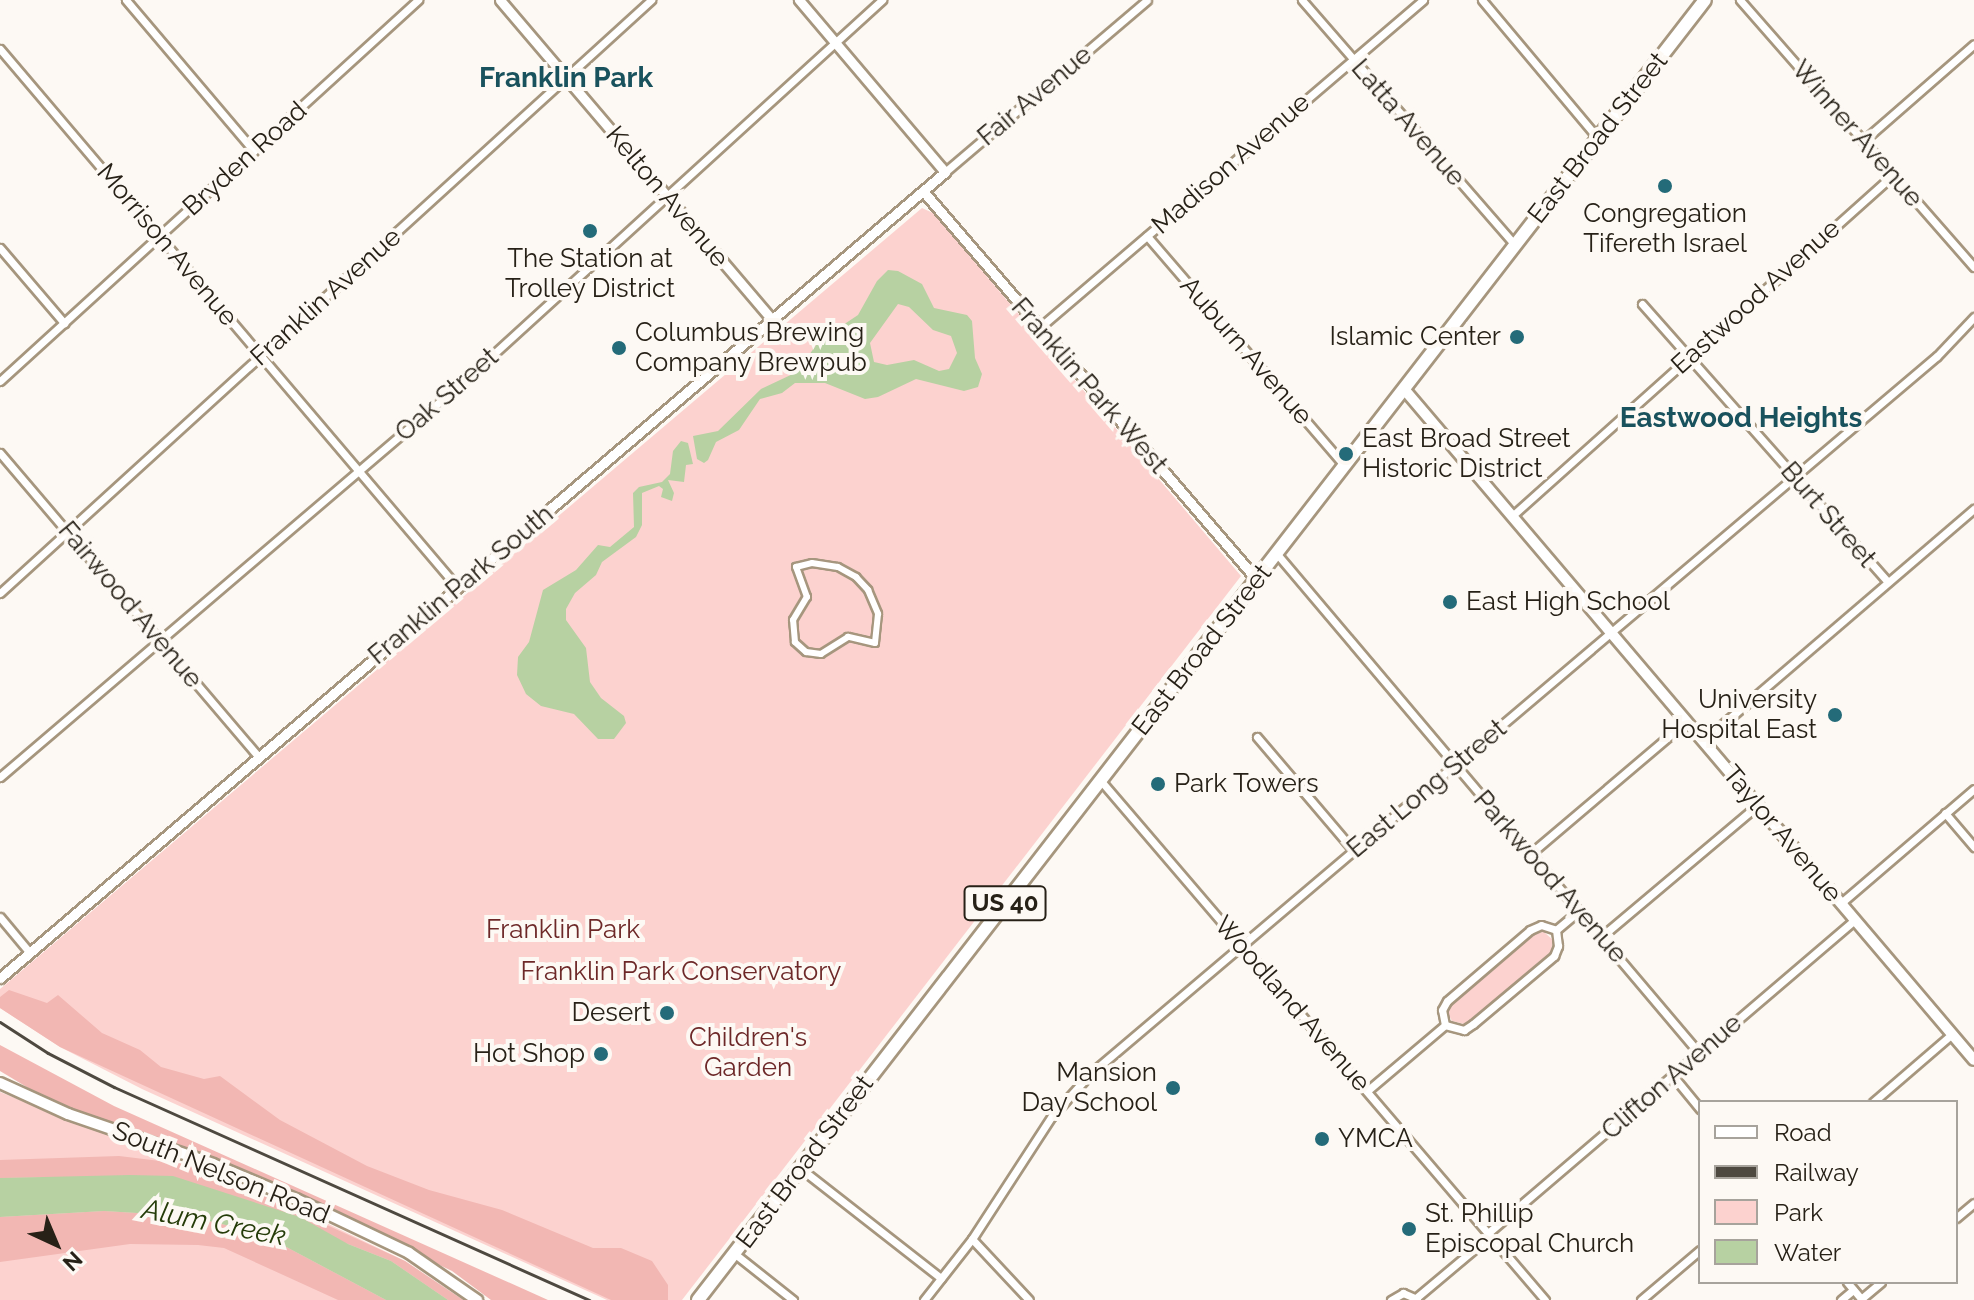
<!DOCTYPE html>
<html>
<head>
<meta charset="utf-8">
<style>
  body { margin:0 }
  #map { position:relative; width:1974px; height:1300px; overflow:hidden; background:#fdf9f4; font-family:Raleway,sans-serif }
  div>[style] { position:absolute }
  .green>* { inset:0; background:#fcd2cf }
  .forest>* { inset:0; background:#f2b7b3 }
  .water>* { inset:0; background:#b7d1a2 }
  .roads { filter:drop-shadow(2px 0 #a6967e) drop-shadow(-2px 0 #a6967e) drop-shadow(0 2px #a6967e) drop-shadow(0 -2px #a6967e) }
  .pedestrian>* { height:6px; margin:-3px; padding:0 3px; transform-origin:3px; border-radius:3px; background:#fff }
  .minor>* { height:7px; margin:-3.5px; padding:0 3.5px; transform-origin:3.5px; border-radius:3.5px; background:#fff }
  .tertiary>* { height:9px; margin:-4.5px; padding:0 4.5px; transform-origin:4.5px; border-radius:4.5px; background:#fff }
  .secondary>* { height:10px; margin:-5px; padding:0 5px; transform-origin:5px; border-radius:5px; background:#fff }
  .primary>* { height:12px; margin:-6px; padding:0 6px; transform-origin:6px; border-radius:6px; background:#fff }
  .rail>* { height:3px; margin:-1.5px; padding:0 1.5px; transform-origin:1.5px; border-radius:1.5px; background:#4e4940 }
  .dots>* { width:22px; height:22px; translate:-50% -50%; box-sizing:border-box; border:4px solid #fdf9f4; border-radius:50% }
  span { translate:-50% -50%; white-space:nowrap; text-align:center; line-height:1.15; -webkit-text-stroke:8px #fdf9f4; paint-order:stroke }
  .shield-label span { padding:2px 6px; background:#fdf9f4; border:2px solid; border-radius:6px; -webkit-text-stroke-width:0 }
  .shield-label { font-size:24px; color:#272117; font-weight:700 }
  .street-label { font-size:26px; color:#272117 }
  .poi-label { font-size:26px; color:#272117 }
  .left { translate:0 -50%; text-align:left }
  .right { translate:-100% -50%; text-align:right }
  .park-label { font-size:26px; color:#6d2828 }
  .neighbourhood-label { font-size:28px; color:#19525d; font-weight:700 }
  .water-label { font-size:28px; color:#253c09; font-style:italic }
  .legend { position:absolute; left:1698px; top:1100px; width:260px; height:184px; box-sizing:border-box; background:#fdf9f4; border:2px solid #a7a39c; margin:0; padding:10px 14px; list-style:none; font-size:24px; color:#272117 }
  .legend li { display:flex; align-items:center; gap:16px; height:40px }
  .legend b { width:40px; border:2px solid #a7a39c }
  .north { position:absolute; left:16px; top:1204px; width:80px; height:80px; -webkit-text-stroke:6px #fdf9f4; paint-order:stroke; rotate:136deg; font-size:22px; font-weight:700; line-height:32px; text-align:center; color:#272117 }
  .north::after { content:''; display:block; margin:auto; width:28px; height:36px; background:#272117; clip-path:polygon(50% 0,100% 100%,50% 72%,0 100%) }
</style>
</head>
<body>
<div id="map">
  <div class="green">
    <i style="clip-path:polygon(922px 208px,933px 213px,1241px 576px,682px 1300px,607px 1300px,142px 1089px,60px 1047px,0 1008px,0 989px)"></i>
    <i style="clip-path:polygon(1544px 932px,1553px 940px,1551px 952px,1470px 1021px,1464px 1024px,1452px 1021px,1448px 1014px,1451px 1006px,1535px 933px)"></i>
    <i style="clip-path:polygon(0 1092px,308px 1214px,405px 1261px,463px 1300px,0 1300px)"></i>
  </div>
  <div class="forest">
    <i style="clip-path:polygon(9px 990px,47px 1003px,58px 995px,102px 1033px,140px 1050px,161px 1067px,204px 1079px,220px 1076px,280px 1120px,367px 1166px,429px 1190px,502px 1210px,593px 1248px,621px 1248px,652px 1261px,668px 1285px,668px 1300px,611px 1300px,60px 1047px,0 1008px,0 997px)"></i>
    <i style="clip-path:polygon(0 1045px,114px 1106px,548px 1300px,491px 1300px,452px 1271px,333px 1214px,45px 1098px,0 1071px)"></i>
    <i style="clip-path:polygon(119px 1156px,185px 1164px,231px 1181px,405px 1261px,463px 1300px,448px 1300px,391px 1261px,348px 1244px,69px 1177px,0 1178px,0 1160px)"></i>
    <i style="clip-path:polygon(104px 1211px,187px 1216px,260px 1233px,386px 1300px,338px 1300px,224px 1248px,198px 1245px,130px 1244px,0 1262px,0 1217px)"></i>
  </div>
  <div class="water">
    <i style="clip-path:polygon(evenodd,888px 270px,898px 271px,922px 284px,934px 308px,967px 315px,972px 321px,975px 358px,982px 374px,978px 387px,964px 391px,916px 379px,878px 397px,865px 399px,825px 383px,795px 383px,782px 393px,760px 399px,739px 430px,716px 442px,708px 460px,704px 463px,697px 459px,693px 436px,718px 431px,761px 389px,797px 372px,819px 341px,858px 315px,877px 281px,888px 270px,898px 304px,909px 307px,933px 330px,951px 336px,957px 353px,949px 369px,939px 371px,914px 360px,887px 365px,874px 362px,870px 343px,898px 304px)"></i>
    <i style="clip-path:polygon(681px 441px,688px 443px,693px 464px,686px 465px,684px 482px,668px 480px,674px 493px,672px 501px,661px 497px,663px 489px,659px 486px,642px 493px,642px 525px,636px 537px,602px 562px,596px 575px,575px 593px,566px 609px,566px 620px,586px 648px,590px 682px,601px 698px,624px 716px,626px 723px,614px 739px,598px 739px,574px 714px,541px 706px,526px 694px,517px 675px,518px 657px,529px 642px,543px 590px,576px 570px,598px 545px,610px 547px,634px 527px,633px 493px,639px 487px,662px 482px,670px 474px,673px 451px)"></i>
    <i style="clip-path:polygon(130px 1175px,173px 1176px,300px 1217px,348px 1244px,391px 1261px,448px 1300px,386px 1300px,260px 1233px,187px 1216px,104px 1211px,0 1217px,0 1178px)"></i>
  </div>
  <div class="roads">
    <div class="pedestrian">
      <i style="left:812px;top:563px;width:26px;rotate:9deg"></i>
      <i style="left:838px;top:567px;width:21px;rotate:29deg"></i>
      <i style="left:856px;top:577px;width:18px;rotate:47deg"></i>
      <i style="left:868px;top:590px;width:26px;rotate:67deg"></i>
      <i style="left:878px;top:614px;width:29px;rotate:96deg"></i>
      <i style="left:875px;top:643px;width:28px;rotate:-167deg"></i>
      <i style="left:848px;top:637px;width:32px;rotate:148deg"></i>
      <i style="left:821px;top:654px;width:15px;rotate:-172deg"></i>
      <i style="left:806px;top:652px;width:15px;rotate:-138deg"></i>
      <i style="left:795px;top:642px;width:22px;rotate:-95deg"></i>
      <i style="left:793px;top:620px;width:27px;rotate:-59deg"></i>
      <i style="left:807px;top:597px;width:32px;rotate:-110deg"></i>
      <i style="left:796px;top:567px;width:16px;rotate:-14deg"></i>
    </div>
    <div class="minor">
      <i style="left:126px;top:0;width:198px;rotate:49.7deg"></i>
      <i style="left:1302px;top:0;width:325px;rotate:49deg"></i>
      <i style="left:1482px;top:0;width:180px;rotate:50deg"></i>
      <i style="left:1740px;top:0;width:355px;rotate:48.8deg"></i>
      <i style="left:0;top:49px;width:707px;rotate:49.64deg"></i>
      <i style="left:1863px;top:141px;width:147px;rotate:-41.1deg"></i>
      <i style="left:945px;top:172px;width:265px;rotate:-40.4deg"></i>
      <i style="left:1147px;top:236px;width:303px;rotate:49.3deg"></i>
      <i style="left:0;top:248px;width:99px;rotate:49.5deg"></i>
      <i style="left:1642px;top:304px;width:371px;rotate:48.5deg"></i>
      <i style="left:1039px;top:328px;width:505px;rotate:-40.5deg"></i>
      <i style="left:0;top:381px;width:566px;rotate:-42.35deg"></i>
      <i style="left:0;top:453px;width:399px;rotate:49.6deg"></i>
      <i style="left:1512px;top:516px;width:511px;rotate:-41.83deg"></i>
      <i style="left:1277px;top:554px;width:654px;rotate:49.78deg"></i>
      <i style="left:0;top:593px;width:881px;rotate:-42.33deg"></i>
      <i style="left:1257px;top:737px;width:150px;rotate:49.6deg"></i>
      <i style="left:1703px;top:741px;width:357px;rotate:-40.6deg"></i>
      <i style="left:0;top:777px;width:610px;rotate:-40.48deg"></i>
      <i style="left:464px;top:381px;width:566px;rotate:-42.35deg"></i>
      <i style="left:1101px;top:781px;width:683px;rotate:49.45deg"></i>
      <i style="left:1945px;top:813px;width:45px;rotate:49.5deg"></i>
      <i style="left:1530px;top:854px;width:206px;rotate:-40.3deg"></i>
      <i style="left:1841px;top:903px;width:175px;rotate:-40.6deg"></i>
      <i style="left:0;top:917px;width:47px;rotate:50.2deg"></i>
      <i style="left:1556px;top:930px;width:30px;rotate:-40deg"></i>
      <i style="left:1601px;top:937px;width:205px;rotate:-40.1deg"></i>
      <i style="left:1445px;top:1025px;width:20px;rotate:15deg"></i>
      <i style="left:1464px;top:1030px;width:11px;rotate:-34deg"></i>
      <i style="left:1473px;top:1024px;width:106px;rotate:-40deg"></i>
      <i style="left:1554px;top:956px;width:11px;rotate:-68deg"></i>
      <i style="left:1558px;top:946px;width:16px;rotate:-97deg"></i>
      <i style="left:1445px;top:1025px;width:15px;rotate:-101deg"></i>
      <i style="left:1442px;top:1010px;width:10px;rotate:-61deg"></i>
      <i style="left:1447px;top:1001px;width:109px;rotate:-40.5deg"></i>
      <i style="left:1530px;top:930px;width:12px;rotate:-24deg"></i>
      <i style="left:1541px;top:925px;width:16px;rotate:18deg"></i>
      <i style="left:1673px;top:1076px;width:43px;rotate:50.7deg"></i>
      <i style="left:1367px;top:1091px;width:102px;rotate:-40.2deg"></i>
      <i style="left:1873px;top:1102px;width:104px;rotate:-40.7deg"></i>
      <i style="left:800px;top:1168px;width:179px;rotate:38deg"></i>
      <i style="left:1956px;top:1218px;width:23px;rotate:-40deg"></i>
      <i style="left:1488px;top:1233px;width:482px;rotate:-40.5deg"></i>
      <i style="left:972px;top:1239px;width:83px;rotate:46.9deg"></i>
      <i style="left:735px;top:1254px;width:74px;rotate:38.4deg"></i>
      <i style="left:1847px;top:1282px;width:23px;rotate:50deg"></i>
      <i style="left:1416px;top:1298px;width:97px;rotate:-40deg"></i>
      <i style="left:1861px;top:1299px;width:26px;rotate:-40deg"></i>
      <i style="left:924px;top:1300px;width:78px;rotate:-51.8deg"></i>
      <i style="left:972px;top:1239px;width:147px;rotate:-57deg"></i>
      <i style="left:1052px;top:1116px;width:57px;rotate:-47.9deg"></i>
      <i style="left:1090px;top:1074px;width:1110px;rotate:-40.29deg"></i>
      <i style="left:1937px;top:356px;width:54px;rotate:-46.5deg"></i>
      <i style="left:1391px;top:1300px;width:14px;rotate:-30deg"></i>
      <i style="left:1403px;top:1293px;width:15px;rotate:23deg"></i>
      <i style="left:1641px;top:1300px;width:77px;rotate:-40.3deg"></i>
      <i style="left:1841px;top:1300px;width:16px;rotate:-40deg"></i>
    </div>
    <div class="tertiary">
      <i style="left:500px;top:0;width:420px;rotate:49.6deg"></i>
      <i style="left:923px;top:191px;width:513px;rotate:49.35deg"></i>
      <i style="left:0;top:978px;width:1242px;rotate:-40.46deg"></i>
      <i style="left:945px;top:172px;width:226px;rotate:-130.3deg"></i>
    </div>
    <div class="secondary">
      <i style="left:1404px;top:389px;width:880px;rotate:49.65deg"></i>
      <i style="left:0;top:1083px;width:75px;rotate:24.5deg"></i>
      <i style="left:68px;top:1114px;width:153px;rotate:19deg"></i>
      <i style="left:213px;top:1164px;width:90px;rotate:22.9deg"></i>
      <i style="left:296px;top:1199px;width:125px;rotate:25.5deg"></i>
      <i style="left:409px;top:1253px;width:83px;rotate:34.7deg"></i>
    </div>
    <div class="primary">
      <i style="left:698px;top:1300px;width:1644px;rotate:-52.24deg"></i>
    </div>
  </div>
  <div class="rail">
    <i style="left:0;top:1022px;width:57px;rotate:32.9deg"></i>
    <i style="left:48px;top:1053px;width:74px;rotate:27.3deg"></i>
    <i style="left:114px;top:1087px;width:521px;rotate:24.15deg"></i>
  </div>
  <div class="dots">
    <i style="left:1665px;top:186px;background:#246b79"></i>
    <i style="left:590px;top:231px;background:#246b79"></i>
    <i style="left:1517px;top:337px;background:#246b79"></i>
    <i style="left:619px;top:348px;background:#246b79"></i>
    <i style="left:1346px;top:454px;background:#246b79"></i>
    <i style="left:1450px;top:602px;background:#246b79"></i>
    <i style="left:1835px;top:715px;background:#246b79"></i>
    <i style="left:1158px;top:784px;background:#246b79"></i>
    <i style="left:667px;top:1013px;background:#246b79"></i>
    <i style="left:601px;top:1054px;background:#246b79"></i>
    <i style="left:1173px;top:1088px;background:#246b79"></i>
    <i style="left:1322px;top:1139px;background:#246b79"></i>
    <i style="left:1409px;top:1229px;background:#246b79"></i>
  </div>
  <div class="shield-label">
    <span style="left:1005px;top:903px">US 40</span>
  </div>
  <div class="street-label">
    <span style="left:1035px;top:96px;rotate:-40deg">Fair Avenue</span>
    <span style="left:1408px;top:123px;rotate:49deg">Latta Avenue</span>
    <span style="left:1857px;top:134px;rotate:49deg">Winner Avenue</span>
    <span style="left:1598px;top:138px;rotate:-52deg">East Broad Street</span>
    <span style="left:245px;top:159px;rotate:-42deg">Bryden Road</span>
    <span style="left:1231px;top:164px;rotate:-41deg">Madison Avenue</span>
    <span style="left:667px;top:197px;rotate:50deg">Kelton Avenue</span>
    <span style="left:167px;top:245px;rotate:50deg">Morrison Avenue</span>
    <span style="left:326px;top:297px;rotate:-42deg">Franklin Avenue</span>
    <span style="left:1756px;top:297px;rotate:-42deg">Eastwood Avenue</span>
    <span style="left:1246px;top:351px;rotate:49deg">Auburn Avenue</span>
    <span style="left:1089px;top:386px;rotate:49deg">Franklin Park West</span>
    <span style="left:447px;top:395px;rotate:-41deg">Oak Street</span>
    <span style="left:1828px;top:515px;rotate:49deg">Burt Street</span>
    <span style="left:461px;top:585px;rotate:-40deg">Franklin Park South</span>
    <span style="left:130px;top:605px;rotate:50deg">Fairwood Avenue</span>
    <span style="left:1202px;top:650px;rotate:-52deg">East Broad Street</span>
    <span style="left:1427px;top:789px;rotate:-40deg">East Long Street</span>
    <span style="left:1782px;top:834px;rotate:50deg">Taylor Avenue</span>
    <span style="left:1550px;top:877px;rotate:49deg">Parkwood Avenue</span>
    <span style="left:1292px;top:1004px;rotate:49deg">Woodland Avenue</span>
    <span style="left:1672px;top:1077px;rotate:-41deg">Clifton Avenue</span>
    <span style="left:805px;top:1162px;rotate:-53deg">East Broad Street</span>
    <span style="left:221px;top:1173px;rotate:22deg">South Nelson Road</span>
  </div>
  <div class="poi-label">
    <span style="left:1665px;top:229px">Congregation<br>Tifereth Israel</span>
    <span style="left:590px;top:274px">The Station at<br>Trolley District</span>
    <span class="left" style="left:635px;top:348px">Columbus Brewing<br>Company Brewpub</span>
    <span class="right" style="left:1501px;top:337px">Islamic Center</span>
    <span class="left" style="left:1362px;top:454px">East Broad Street<br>Historic District</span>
    <span class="left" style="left:1466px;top:602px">East High School</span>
    <span class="right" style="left:1817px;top:715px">University<br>Hospital East</span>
    <span class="left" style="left:1174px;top:784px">Park Towers</span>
    <span class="right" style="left:651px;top:1013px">Desert</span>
    <span class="right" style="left:585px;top:1054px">Hot Shop</span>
    <span class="right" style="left:1157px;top:1088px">Mansion<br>Day School</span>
    <span class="left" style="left:1338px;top:1139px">YMCA</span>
    <span class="left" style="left:1425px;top:1229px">St. Phillip<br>Episcopal Church</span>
  </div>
  <div class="park-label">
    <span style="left:563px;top:930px">Franklin Park</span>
    <span style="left:681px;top:972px">Franklin Park Conservatory</span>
    <span style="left:748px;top:1053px">Children's<br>Garden</span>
  </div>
  <div class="neighbourhood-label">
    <span style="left:566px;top:78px">Franklin Park</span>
    <span style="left:1741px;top:418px">Eastwood Heights</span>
  </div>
  <div class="water-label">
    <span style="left:214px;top:1223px;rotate:11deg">Alum Creek</span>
  </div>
  <ul class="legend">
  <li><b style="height:10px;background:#fff"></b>Road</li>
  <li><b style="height:10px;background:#4e4940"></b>Railway</li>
  <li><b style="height:22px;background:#fcd2cf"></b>Park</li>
  <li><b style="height:22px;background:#b7d1a2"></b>Water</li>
  </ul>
  <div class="north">N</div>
</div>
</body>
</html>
